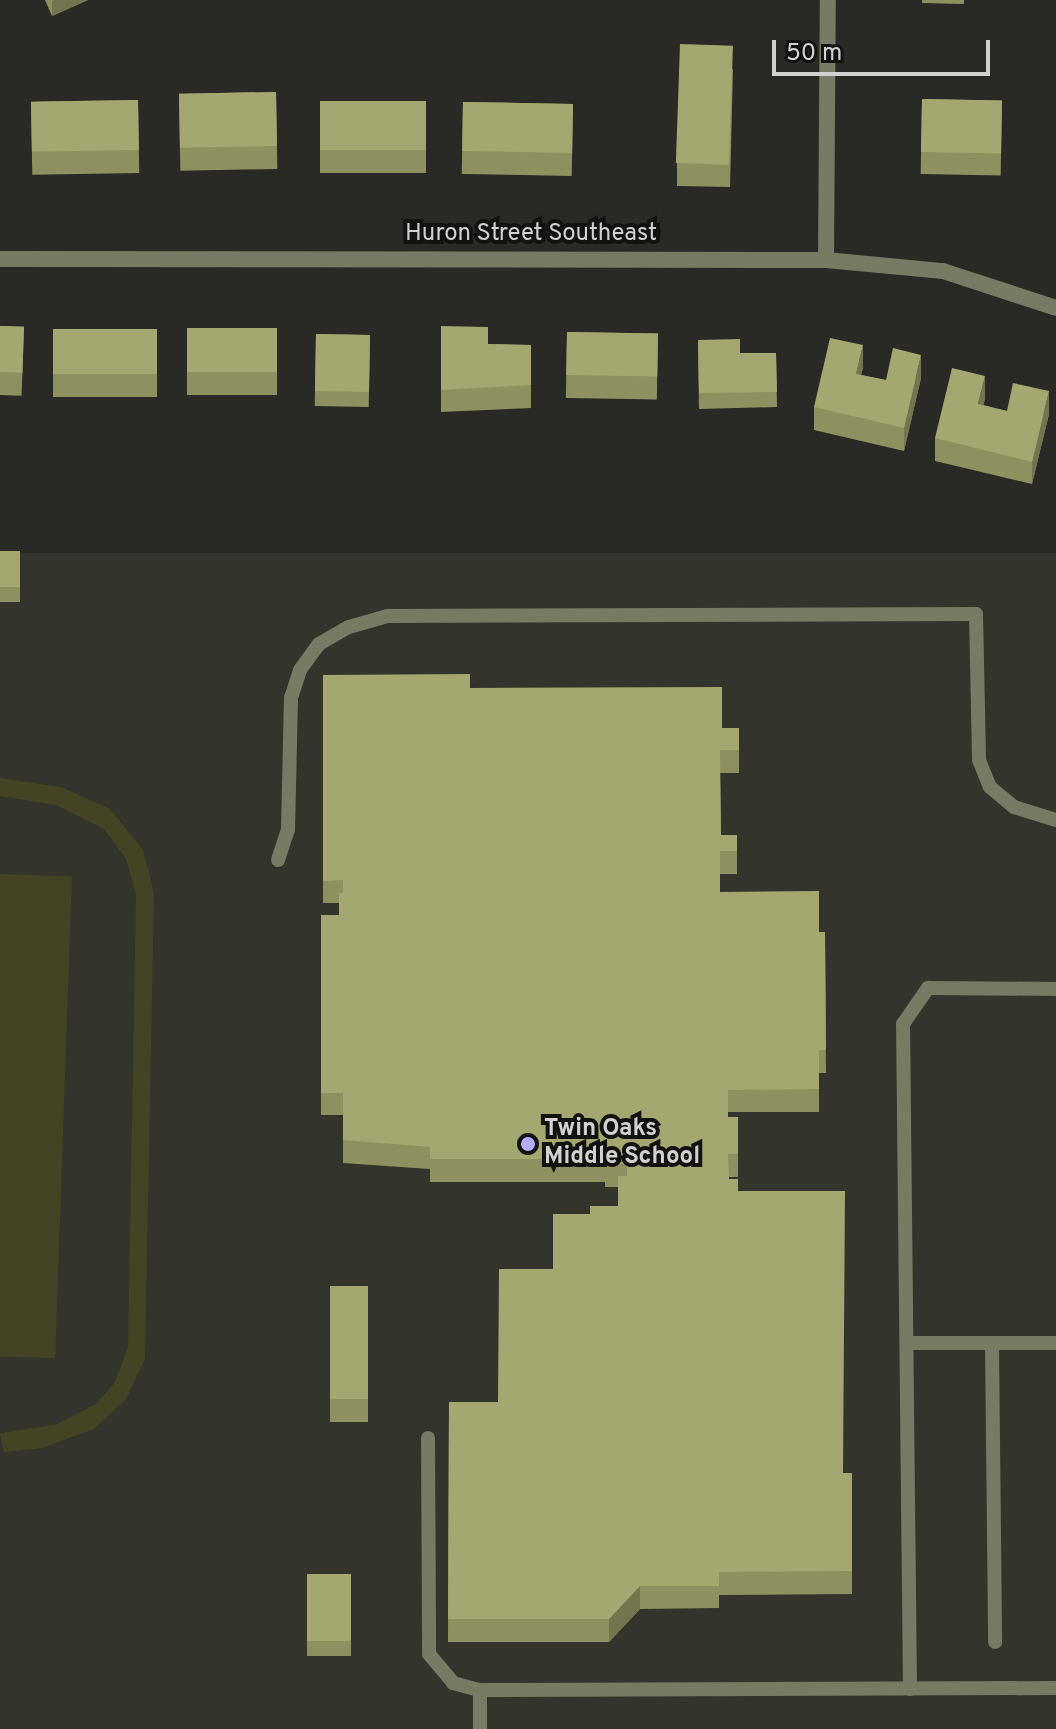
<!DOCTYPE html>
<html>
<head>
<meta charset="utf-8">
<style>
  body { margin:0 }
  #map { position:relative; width:1056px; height:1729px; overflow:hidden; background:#292926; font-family:Overpass,sans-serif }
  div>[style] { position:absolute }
  .built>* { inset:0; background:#33342b; transform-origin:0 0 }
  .green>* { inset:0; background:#434423; transform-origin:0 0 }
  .lane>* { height:14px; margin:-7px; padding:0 7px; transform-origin:7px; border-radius:7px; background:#787a63 }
  .street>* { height:16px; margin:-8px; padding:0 8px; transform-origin:8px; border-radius:8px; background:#787a63 }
  .wall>* { inset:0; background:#8d905f; transform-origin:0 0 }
  .shaded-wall>* { inset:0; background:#73754e }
  .building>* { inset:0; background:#a4a76f; transform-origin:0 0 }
  .dots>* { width:22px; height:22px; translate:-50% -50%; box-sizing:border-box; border:4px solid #121211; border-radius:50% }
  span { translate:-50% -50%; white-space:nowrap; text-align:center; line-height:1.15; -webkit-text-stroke:8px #121211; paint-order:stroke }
  .street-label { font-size:24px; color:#d1d1cf }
  .poi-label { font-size:24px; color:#d1d1cf; font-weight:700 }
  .left { translate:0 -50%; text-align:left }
  .scale { position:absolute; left:772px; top:40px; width:218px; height:36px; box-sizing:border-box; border:4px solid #d1d1cf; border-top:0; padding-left:10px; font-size:24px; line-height:28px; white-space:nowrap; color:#d1d1cf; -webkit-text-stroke:6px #121211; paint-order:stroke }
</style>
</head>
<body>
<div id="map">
  <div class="built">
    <i style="left:0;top:553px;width:1056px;height:1176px"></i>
  </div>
  <div class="green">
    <i style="clip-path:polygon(0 778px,61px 787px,110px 809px,143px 850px,154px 893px,145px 1359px,126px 1399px,94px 1429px,42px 1448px,4px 1452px,0 1433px,55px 1425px,96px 1404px,115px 1382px,128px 1347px,136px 894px,126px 859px,104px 829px,56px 805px,0 796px)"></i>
    <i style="left:0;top:874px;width:72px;height:482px;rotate:2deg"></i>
  </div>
  <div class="lane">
    <i style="left:278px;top:860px;width:32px;rotate:-72deg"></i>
    <i style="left:288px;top:830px;width:132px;rotate:-88.7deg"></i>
    <i style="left:291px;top:698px;width:29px;rotate:-72deg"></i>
    <i style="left:300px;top:670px;width:32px;rotate:-54deg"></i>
    <i style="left:319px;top:644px;width:34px;rotate:-30deg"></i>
    <i style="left:349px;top:627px;width:41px;rotate:-15.8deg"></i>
    <i style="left:388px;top:616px;width:588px;rotate:-0.19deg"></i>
    <i style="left:976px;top:614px;width:146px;rotate:88.8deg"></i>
    <i style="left:979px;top:760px;width:29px;rotate:68deg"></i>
    <i style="left:990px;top:787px;width:31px;rotate:40deg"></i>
    <i style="left:1014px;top:807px;width:44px;rotate:17.2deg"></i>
    <i style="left:910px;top:1343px;width:146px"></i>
    <i style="left:992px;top:1343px;width:299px;rotate:89.4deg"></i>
    <i style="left:428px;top:1438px;width:216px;rotate:89.7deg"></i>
    <i style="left:429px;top:1654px;width:38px;rotate:50deg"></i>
    <i style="left:453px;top:1683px;width:28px;rotate:15deg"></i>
    <i style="left:480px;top:1690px;width:576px;rotate:-0.2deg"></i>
    <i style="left:910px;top:1689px;width:665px;rotate:-90.6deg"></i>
    <i style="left:903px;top:1024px;width:44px;rotate:-55.2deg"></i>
    <i style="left:928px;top:988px;width:128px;rotate:0.4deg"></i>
    <i style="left:480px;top:1729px;width:39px;rotate:-90deg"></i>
  </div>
  <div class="street">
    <i style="left:0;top:259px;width:826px;rotate:0.07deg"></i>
    <i style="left:826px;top:260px;width:118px;rotate:5.4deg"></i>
    <i style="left:943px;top:271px;width:119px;rotate:18.1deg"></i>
    <i style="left:826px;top:260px;width:260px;rotate:-89.6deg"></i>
  </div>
  <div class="wall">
    <i style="clip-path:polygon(45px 0,88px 0,52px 16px)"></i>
    <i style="clip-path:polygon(922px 0,964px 0,964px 4px,922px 3px)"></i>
    <i style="clip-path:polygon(733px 68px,730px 187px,677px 186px,677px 163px)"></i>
    <i style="left:276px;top:92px;width:77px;height:97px;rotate:89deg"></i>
    <i style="left:922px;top:99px;width:80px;height:75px;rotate:1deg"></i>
    <i style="left:138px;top:100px;width:73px;height:107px;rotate:89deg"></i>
    <i style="left:426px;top:101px;width:72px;height:106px;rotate:90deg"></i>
    <i style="left:463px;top:102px;width:110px;height:72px;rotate:1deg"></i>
    <i style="left:0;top:326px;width:24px;height:69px;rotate:2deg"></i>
    <i style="clip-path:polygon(441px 326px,488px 344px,531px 345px,531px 408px,441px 412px)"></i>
    <i style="left:277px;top:328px;width:67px;height:90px;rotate:90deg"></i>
    <i style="left:53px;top:329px;width:104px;height:68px"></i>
    <i style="left:567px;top:332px;width:91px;height:66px;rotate:1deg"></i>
    <i style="left:316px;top:334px;width:54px;height:72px;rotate:1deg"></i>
    <i style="clip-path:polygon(698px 340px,740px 353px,776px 353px,777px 407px,699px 409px)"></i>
    <i style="clip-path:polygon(863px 367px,861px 375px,886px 380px,921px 378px,904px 451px,814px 430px,814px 407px)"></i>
    <i style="clip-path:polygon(985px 399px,983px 405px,1007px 411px,1049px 414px,1032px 484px,935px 461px,935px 438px)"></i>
    <i style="left:0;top:551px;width:20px;height:51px"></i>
    <i style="clip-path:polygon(323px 675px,470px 688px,722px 728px,739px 728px,739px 773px,720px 773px,721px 835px,737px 835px,737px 874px,720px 874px,720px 892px,819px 932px,825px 932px,826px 1073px,819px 1073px,819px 1112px,728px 1112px,728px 1117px,738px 1117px,738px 1177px,728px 1177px,729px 1179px,738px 1191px,843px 1473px,852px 1473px,852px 1594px,719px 1595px,719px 1608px,640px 1609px,609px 1642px,448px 1642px,449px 1402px,498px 1402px,553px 1269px,590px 1214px,618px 1206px,618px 1187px,605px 1187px,605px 1182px,430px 1182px,430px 1169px,343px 1163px,343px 1115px,321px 1115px,321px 915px,339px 915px,339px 903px,323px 903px)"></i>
    <i style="left:330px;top:1286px;width:38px;height:136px"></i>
    <i style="left:307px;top:1574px;width:44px;height:82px"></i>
  </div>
  <div class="shaded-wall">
    <i style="clip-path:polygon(54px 0,88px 0,52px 16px,52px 1px)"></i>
    <i style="clip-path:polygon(863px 345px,863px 367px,856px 396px,856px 374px)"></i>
    <i style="clip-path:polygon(921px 355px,921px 378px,904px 451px,904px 428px)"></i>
    <i style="clip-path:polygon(985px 376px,985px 399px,978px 427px,978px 404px)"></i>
    <i style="clip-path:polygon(1049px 391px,1049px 414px,1032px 484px,1032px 462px)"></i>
    <i style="clip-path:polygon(640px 1586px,640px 1609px,609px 1642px,609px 1619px)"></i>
  </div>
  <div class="building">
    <i style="left:680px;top:44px;width:53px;height:119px;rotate:2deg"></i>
    <i style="left:276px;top:92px;width:54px;height:97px;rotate:89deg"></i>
    <i style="left:922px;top:99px;width:80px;height:53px;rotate:1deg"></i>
    <i style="left:138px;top:100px;width:50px;height:107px;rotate:89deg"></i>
    <i style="left:426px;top:101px;width:49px;height:106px;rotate:90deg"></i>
    <i style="left:463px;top:102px;width:110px;height:49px;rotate:1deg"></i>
    <i style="left:0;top:326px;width:24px;height:46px;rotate:2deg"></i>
    <i style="clip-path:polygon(441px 326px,488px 327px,488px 344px,531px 345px,531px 385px,441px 390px)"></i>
    <i style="left:277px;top:328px;width:44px;height:90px;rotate:90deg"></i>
    <i style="left:53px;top:329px;width:104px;height:45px"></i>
    <i style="left:567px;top:332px;width:91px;height:43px;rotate:1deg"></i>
    <i style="left:316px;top:334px;width:54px;height:57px;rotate:1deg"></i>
    <i style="clip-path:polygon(830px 338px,863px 345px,856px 374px,886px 380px,893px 348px,921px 355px,904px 428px,814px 407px)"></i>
    <i style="clip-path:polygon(740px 339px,740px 353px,776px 353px,777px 392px,699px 393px,698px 340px)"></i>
    <i style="clip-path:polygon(952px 368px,985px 376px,978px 404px,1007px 411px,1013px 383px,1049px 391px,1032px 462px,935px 438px)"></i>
    <i style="left:0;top:551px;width:20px;height:36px"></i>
    <i style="clip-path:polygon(470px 674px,470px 688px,722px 687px,722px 728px,739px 728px,739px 750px,720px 750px,721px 835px,737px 835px,737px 851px,720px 851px,720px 892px,819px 891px,819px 932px,825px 932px,826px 1050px,819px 1050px,819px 1089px,728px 1090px,728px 1117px,738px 1117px,738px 1154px,728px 1154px,729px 1179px,738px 1179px,738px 1191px,845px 1191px,843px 1473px,852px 1473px,852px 1571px,719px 1572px,719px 1586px,640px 1586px,609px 1619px,448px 1619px,449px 1402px,498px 1402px,499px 1269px,553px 1269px,553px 1214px,590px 1214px,590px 1206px,618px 1206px,618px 1176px,627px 1176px,627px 1164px,605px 1164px,605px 1159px,430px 1159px,430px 1147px,343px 1140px,343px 1093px,321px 1093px,321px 915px,339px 915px,339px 893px,343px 893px,343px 880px,323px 881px,323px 675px)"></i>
    <i style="left:330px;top:1286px;width:38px;height:113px"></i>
    <i style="left:307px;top:1574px;width:44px;height:67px"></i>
  </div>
  <div class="dots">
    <i style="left:528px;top:1144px;background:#b7abf8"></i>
  </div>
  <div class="street-label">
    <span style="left:531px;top:235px">Huron Street Southeast</span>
  </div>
  <div class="poi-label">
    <span class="left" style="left:544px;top:1144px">Twin Oaks<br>Middle School</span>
  </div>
  <div class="scale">50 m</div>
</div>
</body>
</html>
